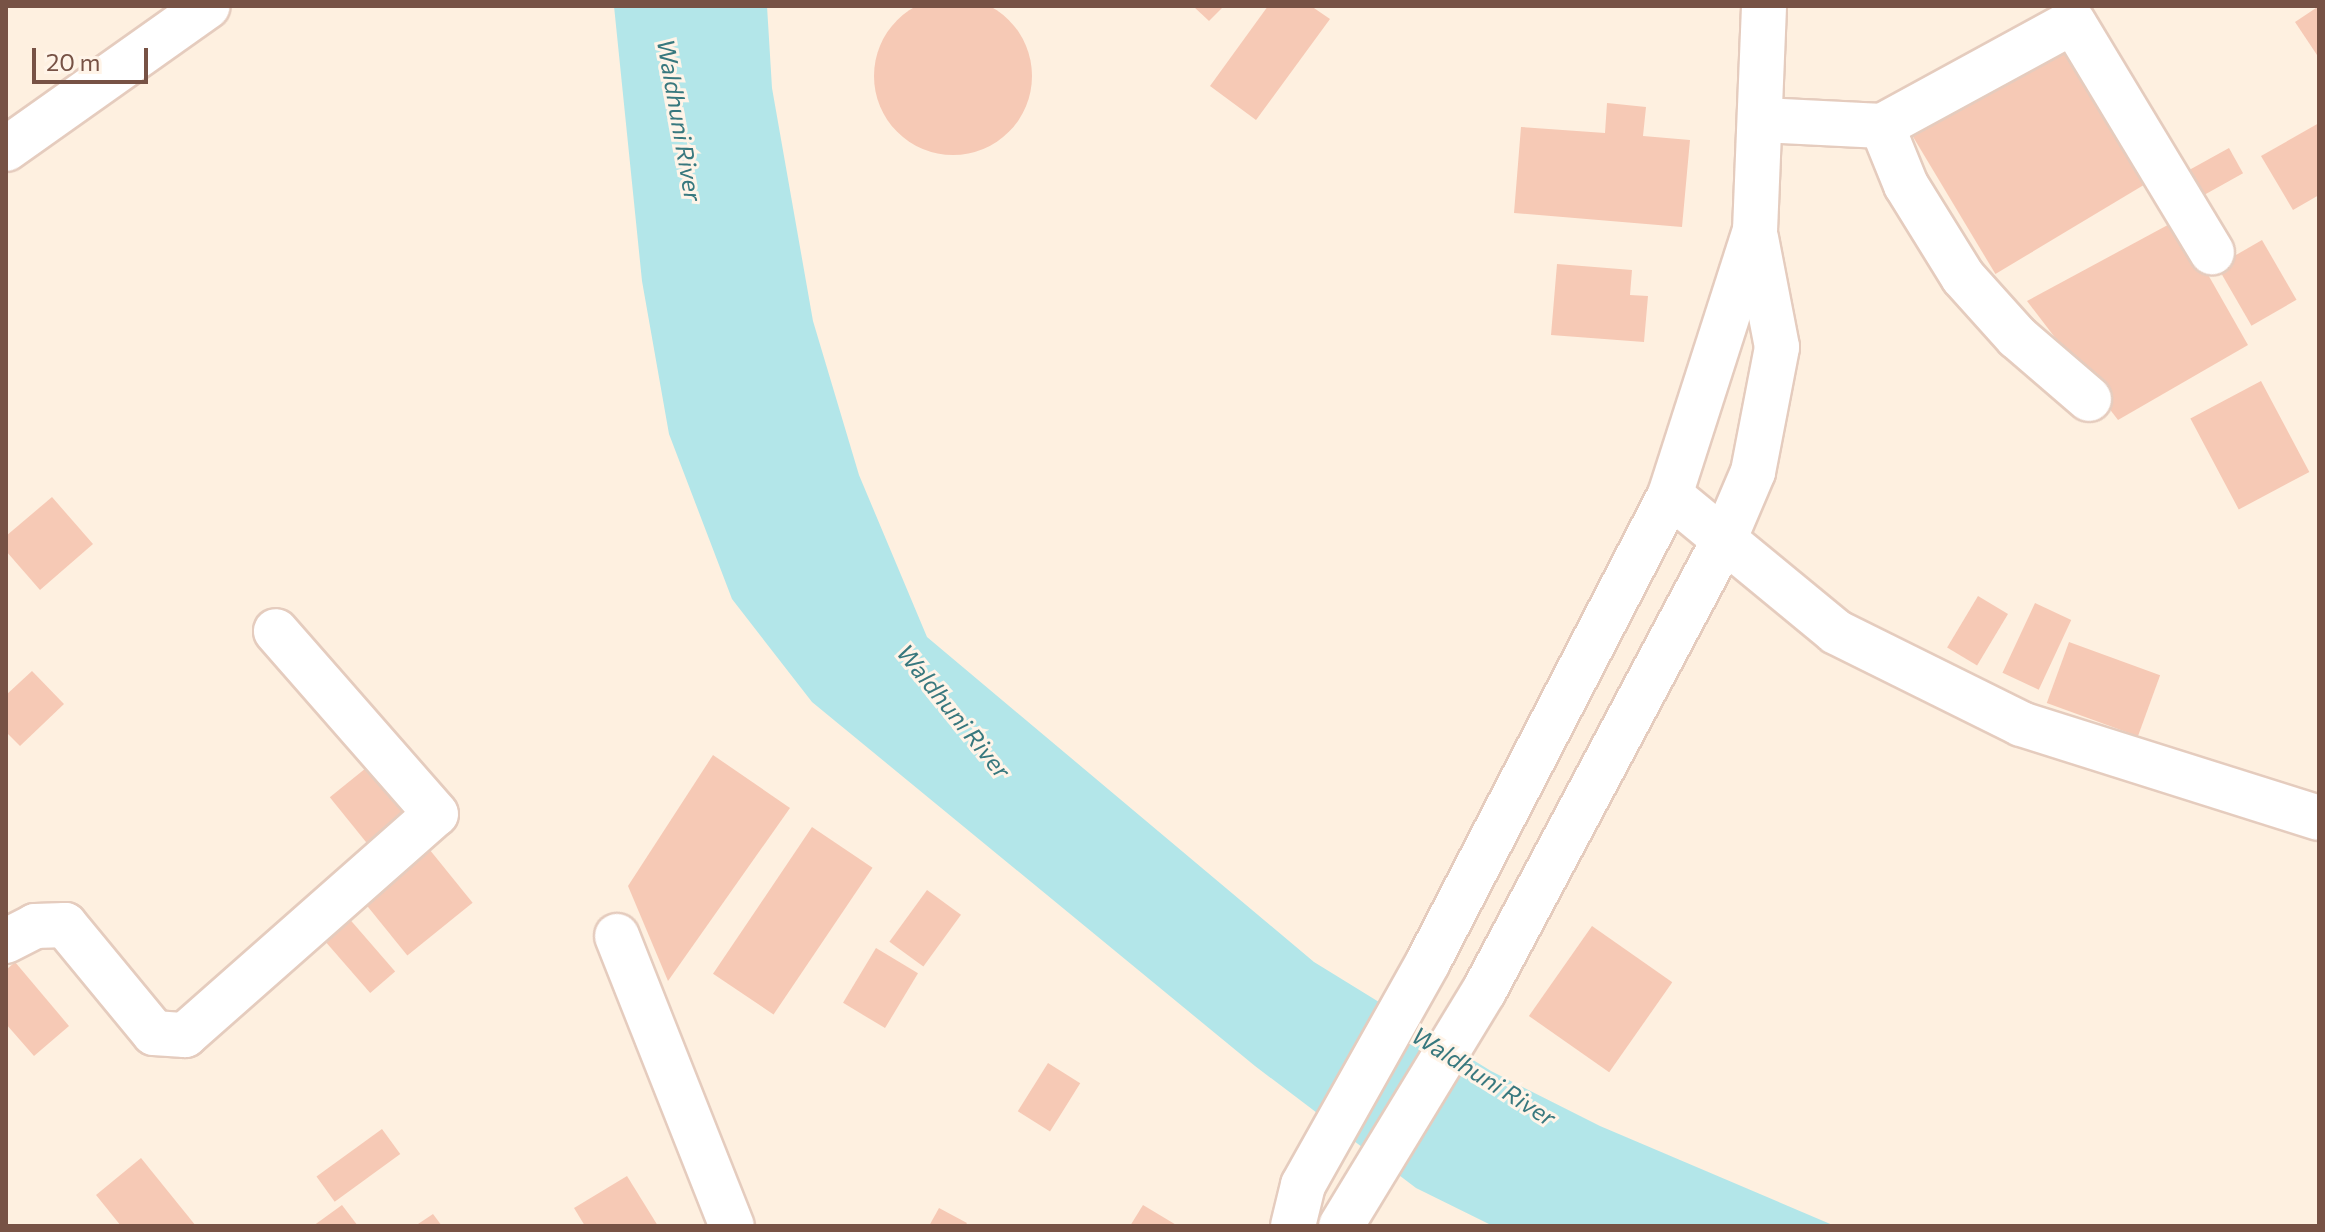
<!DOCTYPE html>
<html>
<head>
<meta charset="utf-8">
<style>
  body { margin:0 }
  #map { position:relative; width:2325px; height:1232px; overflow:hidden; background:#fef0e0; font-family:Commissioner,sans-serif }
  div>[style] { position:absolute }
  .water>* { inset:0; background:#b3e6e9 }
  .building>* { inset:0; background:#f6c9b5; transform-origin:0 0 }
  .round { border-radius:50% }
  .roads { filter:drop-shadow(2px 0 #e5ccbe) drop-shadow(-2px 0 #e5ccbe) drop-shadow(0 2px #e5ccbe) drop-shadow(0 -2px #e5ccbe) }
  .street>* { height:44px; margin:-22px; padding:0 22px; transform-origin:22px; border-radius:22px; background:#fff }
  .secondary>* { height:44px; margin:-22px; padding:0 22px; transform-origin:22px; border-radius:22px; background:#fff }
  span { translate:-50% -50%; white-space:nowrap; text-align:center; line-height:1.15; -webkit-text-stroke:6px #fff4e8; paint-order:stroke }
  .water-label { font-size:24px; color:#38787e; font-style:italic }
  .frame { position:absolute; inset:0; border:8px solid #775245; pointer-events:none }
  .scale { position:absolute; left:32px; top:48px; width:116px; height:36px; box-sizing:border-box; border:4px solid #775245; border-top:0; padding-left:10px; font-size:24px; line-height:28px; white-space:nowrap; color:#775245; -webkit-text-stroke:6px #fff4e8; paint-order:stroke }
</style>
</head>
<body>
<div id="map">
  <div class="water">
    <i style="clip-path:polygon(614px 6px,767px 6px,772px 88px,813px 321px,859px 475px,927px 637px,1314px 962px,1491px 1071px,1600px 1126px,1835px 1226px,1493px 1226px,1416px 1188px,1255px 1066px,812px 702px,732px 599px,669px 434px,642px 281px)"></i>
  </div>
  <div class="building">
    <i class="round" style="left:874px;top:-3px;width:158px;height:158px"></i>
    <i style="clip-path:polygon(1193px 6px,1224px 6px,1209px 21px)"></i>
    <i style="clip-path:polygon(1268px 6px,1311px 6px,1330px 19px,1256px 120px,1210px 86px)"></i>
    <i style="clip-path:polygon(2319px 6px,2319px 58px,2295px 22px)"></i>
    <i style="left:2056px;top:37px;width:172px;height:174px;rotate:59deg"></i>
    <i style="clip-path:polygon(1607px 103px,1646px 107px,1643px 136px,1690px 140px,1682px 227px,1514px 213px,1521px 127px,1605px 133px)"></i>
    <i style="clip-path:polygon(2319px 123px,2319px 195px,2293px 210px,2261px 156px)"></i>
    <i style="left:2229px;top:148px;width:29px;height:60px;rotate:61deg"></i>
    <i style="clip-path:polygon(2177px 220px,2248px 345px,2118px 420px,2027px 301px)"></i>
    <i style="left:2262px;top:240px;width:69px;height:52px;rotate:60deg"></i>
    <i style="clip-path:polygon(1557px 264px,1632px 270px,1630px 295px,1648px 296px,1644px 342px,1551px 335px)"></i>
    <i style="left:2261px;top:381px;width:103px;height:80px;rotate:62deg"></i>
    <i style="clip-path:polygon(52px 497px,93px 544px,40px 590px,6px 551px,6px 536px)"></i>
    <i style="left:1978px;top:596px;width:35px;height:60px;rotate:31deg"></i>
    <i style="left:2035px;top:603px;width:40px;height:77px;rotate:25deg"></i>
    <i style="left:2069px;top:642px;width:97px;height:65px;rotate:20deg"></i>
    <i style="clip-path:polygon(32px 671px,64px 704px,20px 746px,6px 732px,6px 695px)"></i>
    <i style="clip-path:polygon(713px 755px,790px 808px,668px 981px,628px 886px)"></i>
    <i style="left:371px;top:764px;width:70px;height:53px;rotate:51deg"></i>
    <i style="left:812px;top:827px;width:73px;height:177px;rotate:34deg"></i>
    <i style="left:421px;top:839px;width:82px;height:84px;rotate:51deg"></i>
    <i style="left:927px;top:890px;width:42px;height:64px;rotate:36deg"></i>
    <i style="left:340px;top:908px;width:84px;height:33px;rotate:49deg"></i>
    <i style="left:1592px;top:926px;width:98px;height:110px;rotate:35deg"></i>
    <i style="left:876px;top:948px;width:49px;height:64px;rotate:31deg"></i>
    <i style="clip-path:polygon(15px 962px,69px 1026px,34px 1056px,6px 1024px,6px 970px)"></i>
    <i style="left:1048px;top:1063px;width:38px;height:57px;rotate:32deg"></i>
    <i style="left:382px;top:1129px;width:31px;height:81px;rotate:54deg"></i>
    <i style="clip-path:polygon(141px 1158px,196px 1226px,121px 1226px,96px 1195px)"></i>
    <i style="clip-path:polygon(627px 1176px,658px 1226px,585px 1226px,574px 1208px)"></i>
    <i style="clip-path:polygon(342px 1205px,358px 1226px,313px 1226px)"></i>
    <i style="clip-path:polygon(1143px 1205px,1178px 1226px,1130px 1226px)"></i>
    <i style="clip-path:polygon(939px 1208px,967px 1223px,965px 1226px,929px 1226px)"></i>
    <i style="clip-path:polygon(433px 1214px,442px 1226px,415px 1226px)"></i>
  </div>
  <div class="roads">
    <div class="street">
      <i style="left:1762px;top:120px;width:120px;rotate:2.9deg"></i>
      <i style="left:1882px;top:126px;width:217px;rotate:-28.6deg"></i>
      <i style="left:2073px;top:22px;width:269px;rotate:58.9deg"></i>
      <i style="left:1882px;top:126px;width:64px;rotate:67.9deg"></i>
      <i style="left:1906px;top:185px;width:108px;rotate:58.2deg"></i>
      <i style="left:1963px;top:277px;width:81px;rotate:48deg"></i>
      <i style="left:2017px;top:337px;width:95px;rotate:40.7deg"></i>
      <i style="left:6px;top:149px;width:247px;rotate:-35.3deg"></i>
      <i style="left:617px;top:936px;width:312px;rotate:68.4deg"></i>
      <i style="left:6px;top:941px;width:33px;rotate:-27deg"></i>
      <i style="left:35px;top:926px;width:30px;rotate:-2deg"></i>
      <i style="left:65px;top:925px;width:140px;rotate:50.5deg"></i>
      <i style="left:154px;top:1033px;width:31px;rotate:4deg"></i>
      <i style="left:185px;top:1035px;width:334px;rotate:-41.4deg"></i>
      <i style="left:436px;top:814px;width:243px;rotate:-131.2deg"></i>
    </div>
    <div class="secondary">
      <i style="left:1670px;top:495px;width:215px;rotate:39.5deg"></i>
      <i style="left:1836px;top:632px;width:207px;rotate:26.4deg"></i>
      <i style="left:2021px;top:724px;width:312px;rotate:17.5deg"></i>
      <i style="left:1293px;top:1226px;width:42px;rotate:-76.3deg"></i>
      <i style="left:1303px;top:1185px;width:256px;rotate:-60.7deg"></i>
      <i style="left:1428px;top:962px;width:526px;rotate:-62.61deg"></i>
      <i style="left:1670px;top:495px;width:277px;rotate:-72.2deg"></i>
      <i style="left:1755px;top:231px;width:225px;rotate:-87.7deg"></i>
      <i style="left:1341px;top:1226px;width:275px;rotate:-58.7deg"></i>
      <i style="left:1484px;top:991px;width:511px;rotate:-61.98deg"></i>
      <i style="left:1724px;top:540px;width:74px;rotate:-66.9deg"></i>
      <i style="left:1753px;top:472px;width:127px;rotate:-79.1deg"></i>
      <i style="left:1777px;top:347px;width:111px;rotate:-100.9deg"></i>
    </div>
  </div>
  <div class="water-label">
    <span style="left:680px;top:120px;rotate:80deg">Waldhuni River</span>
    <span style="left:954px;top:711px;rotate:51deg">Waldhuni River</span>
    <span style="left:1484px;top:1076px;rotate:32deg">Waldhuni River</span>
  </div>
  <div class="frame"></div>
  <div class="scale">20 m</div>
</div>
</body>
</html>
